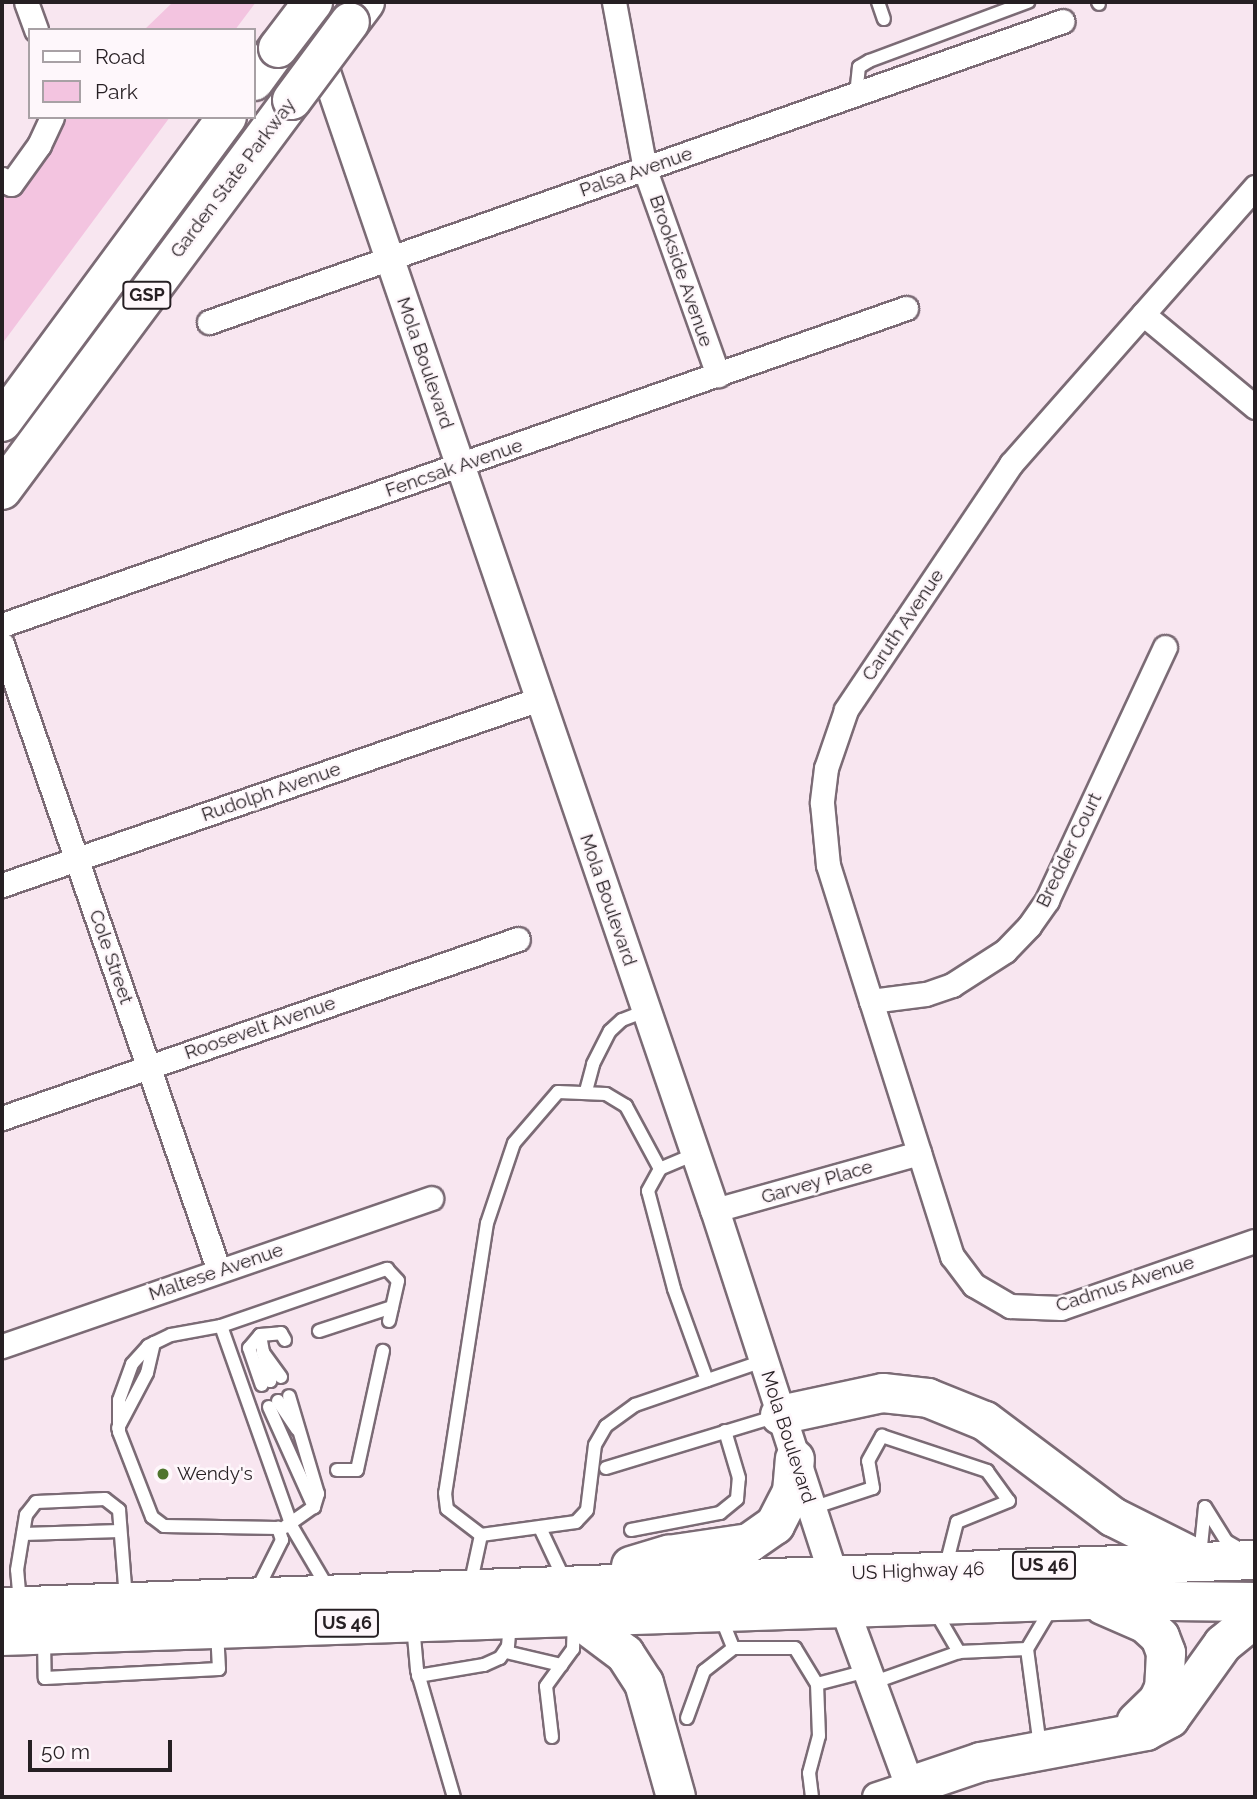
<!DOCTYPE html>
<html>
<head>
<meta charset="utf-8">
<style>
  body { margin:0 }
  #map { position:relative; width:1257px; height:1799px; overflow:hidden; background:#f8e6f0; font-family:Raleway,sans-serif }
  div>[style] { position:absolute }
  .green>* { inset:0; background:#f3c4e0 }
  .roads { filter:drop-shadow(2px 0 #7b6b75) drop-shadow(-2px 0 #7b6b75) drop-shadow(0 2px #7b6b75) drop-shadow(0 -2px #7b6b75) }
  .service>* { height:12px; margin:-6px; padding:0 6px; transform-origin:6px; border-radius:6px; background:#fff }
  .minor>* { height:23px; margin:-11.5px; padding:0 11.5px; transform-origin:11.5px; border-radius:11.5px; background:#fff }
  .tertiary>* { height:28px; margin:-14px; padding:0 14px; transform-origin:14px; border-radius:14px; background:#fff }
  .trunk>* { height:38px; margin:-19px; padding:0 19px; transform-origin:19px; border-radius:19px; background:#fff }
  .motorway>* { height:38px; margin:-19px; padding:0 19px; transform-origin:19px; border-radius:19px; background:#fff }
  .bridges { filter:drop-shadow(2px 0 #7b6b75) drop-shadow(-2px 0 #7b6b75) drop-shadow(0 2px #7b6b75) drop-shadow(0 -2px #7b6b75) }
  .motorway-bridge>* { height:38px; margin:-19px; padding:0 19px; transform-origin:19px; border-radius:19px; background:#fff }
  .dots>* { width:19px; height:19px; translate:-50% -50%; box-sizing:border-box; border:4px solid #fef7fb; border-radius:50% }
  span { translate:-50% -50%; white-space:nowrap; text-align:center; line-height:1.15; -webkit-text-stroke:5px #fef7fb; paint-order:stroke }
  .shield-label span { padding:2px 5px; background:#fef7fb; border:2px solid; border-radius:5px; -webkit-text-stroke-width:0 }
  .shield-label { font-size:18px; color:#261f23; font-weight:700 }
  .street-label { font-size:19px; color:#261f23 }
  .poi-label { font-size:19px; color:#261f23 }
  .left { translate:0 -50%; text-align:left }
  .frame { position:absolute; inset:0; border:4px solid #261f23; pointer-events:none }
  .legend { position:absolute; left:28px; top:28px; width:228px; height:91px; box-sizing:border-box; background:#fef7fb; border:2px solid #a8a1a5; margin:0; padding:9px 12px; list-style:none; font-size:21px; color:#261f23 }
  .legend li { display:flex; align-items:center; gap:14px; height:35px }
  .legend b { width:35px; border:2px solid #a8a1a5 }
  .scale { position:absolute; left:28px; top:1740px; width:144px; height:32px; box-sizing:border-box; border:4px solid #261f23; border-top:0; padding-left:9px; font-size:21px; line-height:24px; white-space:nowrap; color:#261f23; -webkit-text-stroke:5px #fef7fb; paint-order:stroke }
</style>
</head>
<body>
<div id="map">
  <div class="green">
    <i style="clip-path:polygon(173px 2px,256px 2px,235px 30px,144px 30px)"></i>
    <i style="clip-path:polygon(57px 117px,170px 117px,2px 344px,2px 192px)"></i>
  </div>
  <div class="roads">
    <div class="service">
      <i style="left:878px;top:2px;width:18px;rotate:71deg"></i>
      <i style="left:1098px;top:2px;width:2px;rotate:63deg"></i>
      <i style="left:856px;top:95px;width:28px;rotate:-84deg"></i>
      <i style="left:859px;top:67px;width:12px;rotate:-31deg"></i>
      <i style="left:869px;top:61px;width:170px;rotate:-20.4deg"></i>
      <i style="left:586px;top:1091px;width:28px;rotate:-75deg"></i>
      <i style="left:593px;top:1064px;width:37px;rotate:-63deg"></i>
      <i style="left:610px;top:1031px;width:16px;rotate:-43deg"></i>
      <i style="left:622px;top:1020px;width:26px;rotate:-21deg"></i>
      <i style="left:695px;top:1154px;width:38px;rotate:157deg"></i>
      <i style="left:660px;top:1169px;width:25px;rotate:119deg"></i>
      <i style="left:648px;top:1191px;width:101px;rotate:75.1deg"></i>
      <i style="left:674px;top:1289px;width:97px;rotate:70.1deg"></i>
      <i style="left:660px;top:1169px;width:72px;rotate:-118.4deg"></i>
      <i style="left:626px;top:1106px;width:23px;rotate:-149deg"></i>
      <i style="left:606px;top:1094px;width:48px;rotate:-177.6deg"></i>
      <i style="left:558px;top:1092px;width:67px;rotate:130.8deg"></i>
      <i style="left:514px;top:1143px;width:84px;rotate:108.6deg"></i>
      <i style="left:487px;top:1223px;width:273px;rotate:98.8deg"></i>
      <i style="left:445px;top:1493px;width:16px;rotate:83deg"></i>
      <i style="left:447px;top:1509px;width:43px;rotate:37.4deg"></i>
      <i style="left:481px;top:1535px;width:96px;rotate:-7.8deg"></i>
      <i style="left:576px;top:1522px;width:16px;rotate:-47deg"></i>
      <i style="left:587px;top:1510px;width:65px;rotate:-83deg"></i>
      <i style="left:595px;top:1445px;width:22px;rotate:-60deg"></i>
      <i style="left:606px;top:1426px;width:36px;rotate:-36deg"></i>
      <i style="left:635px;top:1405px;width:135px;rotate:-19deg"></i>
      <i style="left:221px;top:1326px;width:176px;rotate:-19deg"></i>
      <i style="left:387px;top:1269px;width:16px;rotate:47deg"></i>
      <i style="left:398px;top:1281px;width:41px;rotate:102.7deg"></i>
      <i style="left:319px;top:1331px;width:77px;rotate:-18.2deg"></i>
      <i style="left:260px;top:1335px;width:17px;rotate:130deg"></i>
      <i style="left:249px;top:1348px;width:39px;rotate:71deg"></i>
      <i style="left:263px;top:1352px;width:30px;rotate:76deg"></i>
      <i style="left:281px;top:1377px;width:31px;rotate:-126deg"></i>
      <i style="left:263px;top:1352px;width:17px;rotate:-100deg"></i>
      <i style="left:260px;top:1335px;width:21px;rotate:-5deg"></i>
      <i style="left:281px;top:1333px;width:8px;rotate:60deg"></i>
      <i style="left:278px;top:1401px;width:34px;rotate:56deg"></i>
      <i style="left:269px;top:1407px;width:110px;rotate:65.8deg"></i>
      <i style="left:118px;top:1428px;width:62px;rotate:-62.2deg"></i>
      <i style="left:147px;top:1373px;width:31px;rotate:-77deg"></i>
      <i style="left:606px;top:1468px;width:179px;rotate:-16.9deg"></i>
      <i style="left:337px;top:1470px;width:20px"></i>
      <i style="left:357px;top:1470px;width:122px;rotate:-77.7deg"></i>
      <i style="left:1205px;top:1507px;width:40px;rotate:58deg"></i>
      <i style="left:1226px;top:1541px;width:16px;rotate:30deg"></i>
      <i style="left:812px;top:1508px;width:64px;rotate:-18.2deg"></i>
      <i style="left:873px;top:1488px;width:27px;rotate:-100deg"></i>
      <i style="left:868px;top:1461px;width:29px;rotate:-61deg"></i>
      <i style="left:882px;top:1436px;width:111px;rotate:18.4deg"></i>
      <i style="left:987px;top:1471px;width:37px;rotate:54deg"></i>
      <i style="left:1009px;top:1501px;width:56px;rotate:158deg"></i>
      <i style="left:957px;top:1522px;width:49px;rotate:104.3deg"></i>
      <i style="left:285px;top:1527px;width:35px;rotate:-35deg"></i>
      <i style="left:314px;top:1507px;width:14px;rotate:-73deg"></i>
      <i style="left:318px;top:1494px;width:102px;rotate:-106.5deg"></i>
      <i style="left:541px;top:1530px;width:56px;rotate:64.8deg"></i>
      <i style="left:631px;top:1530px;width:91px;rotate:-10.8deg"></i>
      <i style="left:720px;top:1513px;width:22px;rotate:-39deg"></i>
      <i style="left:737px;top:1499px;width:21px;rotate:-85deg"></i>
      <i style="left:739px;top:1478px;width:49px;rotate:-106.6deg"></i>
      <i style="left:23px;top:1534px;width:97px;rotate:-1.8deg"></i>
      <i style="left:1200px;top:1556px;width:49px;rotate:-84.2deg"></i>
      <i style="left:470px;top:1586px;width:52px;rotate:-77.8deg"></i>
      <i style="left:257px;top:1590px;width:56px;rotate:-63.4deg"></i>
      <i style="left:282px;top:1540px;width:13px;rotate:-108deg"></i>
      <i style="left:278px;top:1528px;width:114px;rotate:-179deg"></i>
      <i style="left:164px;top:1526px;width:15px;rotate:-143deg"></i>
      <i style="left:152px;top:1517px;width:91px;rotate:-111.2deg"></i>
      <i style="left:119px;top:1432px;width:32px;rotate:-90deg"></i>
      <i style="left:119px;top:1400px;width:38px;rotate:-70deg"></i>
      <i style="left:132px;top:1364px;width:24px;rotate:-48deg"></i>
      <i style="left:148px;top:1346px;width:25px;rotate:-26deg"></i>
      <i style="left:171px;top:1335px;width:51px;rotate:-10.2deg"></i>
      <i style="left:221px;top:1326px;width:213px;rotate:70.5deg"></i>
      <i style="left:292px;top:1527px;width:71px;rotate:59.5deg"></i>
      <i style="left:20px;top:1603px;width:33px;rotate:-95deg"></i>
      <i style="left:17px;top:1570px;width:56px;rotate:-80.7deg"></i>
      <i style="left:26px;top:1515px;width:16px;rotate:-52deg"></i>
      <i style="left:36px;top:1502px;width:69px;rotate:-2.5deg"></i>
      <i style="left:105px;top:1499px;width:18px;rotate:38deg"></i>
      <i style="left:119px;top:1510px;width:88px;rotate:85.5deg"></i>
      <i style="left:935px;top:1611px;width:48px;rotate:59.7deg"></i>
      <i style="left:720px;top:1615px;width:35px;rotate:68deg"></i>
      <i style="left:413px;top:1625px;width:45px;rotate:84.9deg"></i>
      <i style="left:417px;top:1670px;width:132px;rotate:73.8deg"></i>
      <i style="left:44px;top:1639px;width:39px;rotate:89deg"></i>
      <i style="left:45px;top:1678px;width:174px;rotate:-3deg"></i>
      <i style="left:219px;top:1669px;width:35px;rotate:-93deg"></i>
      <i style="left:1027px;top:1649px;width:49px;rotate:-59.2deg"></i>
      <i style="left:506px;top:1652px;width:57px;rotate:13.3deg"></i>
      <i style="left:418px;top:1676px;width:67px;rotate:-9.5deg"></i>
      <i style="left:484px;top:1665px;width:17px;rotate:-24deg"></i>
      <i style="left:500px;top:1658px;width:14px;rotate:-56deg"></i>
      <i style="left:508px;top:1646px;width:23px;rotate:-85deg"></i>
      <i style="left:872px;top:1683px;width:92px;rotate:-19.6deg"></i>
      <i style="left:959px;top:1652px;width:68px;rotate:-2.5deg"></i>
      <i style="left:1027px;top:1649px;width:99px;rotate:82.4deg"></i>
      <i style="left:687px;top:1718px;width:50px;rotate:-70.1deg"></i>
      <i style="left:704px;top:1671px;width:37px;rotate:-38deg"></i>
      <i style="left:733px;top:1648px;width:62px"></i>
      <i style="left:795px;top:1648px;width:42px;rotate:58.6deg"></i>
      <i style="left:817px;top:1684px;width:52px;rotate:-14.6deg"></i>
      <i style="left:552px;top:1737px;width:51px;rotate:-96.7deg"></i>
      <i style="left:546px;top:1686px;width:46px;rotate:-53.9deg"></i>
      <i style="left:573px;top:1649px;width:23px;rotate:-88deg"></i>
      <i style="left:812px;top:1797px;width:24px;rotate:-97deg"></i>
      <i style="left:809px;top:1773px;width:38px;rotate:-75deg"></i>
      <i style="left:819px;top:1736px;width:52px;rotate:-92.2deg"></i>
    </div>
    <div class="minor">
      <i style="left:26px;top:2px;width:30px;rotate:70deg"></i>
      <i style="left:614px;top:2px;width:171px;rotate:79.5deg"></i>
      <i style="left:645px;top:170px;width:218px;rotate:70.4deg"></i>
      <i style="left:2px;top:179px;width:10px;rotate:29deg"></i>
      <i style="left:11px;top:184px;width:48px;rotate:-54.3deg"></i>
      <i style="left:39px;top:145px;width:31px;rotate:-65deg"></i>
      <i style="left:1255px;top:187px;width:369px;rotate:131.4deg"></i>
      <i style="left:1011px;top:464px;width:296px;rotate:123.9deg"></i>
      <i style="left:846px;top:710px;width:61px;rotate:109deg"></i>
      <i style="left:826px;top:768px;width:35px;rotate:97deg"></i>
      <i style="left:822px;top:803px;width:62px;rotate:84.5deg"></i>
      <i style="left:828px;top:865px;width:143px;rotate:72.5deg"></i>
      <i style="left:871px;top:1001px;width:268px;rotate:72.4deg"></i>
      <i style="left:952px;top:1256px;width:36px;rotate:53deg"></i>
      <i style="left:974px;top:1285px;width:42px;rotate:30.3deg"></i>
      <i style="left:1010px;top:1306px;width:51px;rotate:2.2deg"></i>
      <i style="left:1061px;top:1308px;width:205px;rotate:-19.1deg"></i>
      <i style="left:1143px;top:314px;width:146px;rotate:39.7deg"></i>
      <i style="left:209px;top:322px;width:905px;rotate:-19.42deg"></i>
      <i style="left:2px;top:625px;width:958px;rotate:-19.32deg"></i>
      <i style="left:2px;top:644px;width:663px;rotate:70.91deg"></i>
      <i style="left:2px;top:885px;width:568px;rotate:-19.1deg"></i>
      <i style="left:871px;top:1001px;width:55px;rotate:-7.3deg"></i>
      <i style="left:926px;top:994px;width:28px;rotate:-19deg"></i>
      <i style="left:952px;top:985px;width:63px;rotate:-32.7deg"></i>
      <i style="left:1005px;top:951px;width:35px;rotate:-46deg"></i>
      <i style="left:1029px;top:926px;width:32px;rotate:-55deg"></i>
      <i style="left:1047px;top:900px;width:279px;rotate:-65deg"></i>
      <i style="left:2px;top:1118px;width:546px;rotate:-19.13deg"></i>
      <i style="left:715px;top:1210px;width:212px;rotate:-15.6deg"></i>
      <i style="left:2px;top:1346px;width:454px;rotate:-19deg"></i>
    </div>
    <div class="tertiary">
      <i style="left:302px;top:2px;width:1277px;rotate:71.13deg"></i>
      <i style="left:715px;top:1210px;width:417px;rotate:72deg"></i>
      <i style="left:844px;top:1607px;width:202px;rotate:69.8deg"></i>
      <i style="left:877px;top:1797px;width:35px;rotate:-18deg"></i>
    </div>
    <div class="trunk">
      <i style="left:780px;top:1415px;width:105px;rotate:-12.1deg"></i>
      <i style="left:883px;top:1393px;width:45px;rotate:6.3deg"></i>
      <i style="left:928px;top:1398px;width:61px;rotate:22deg"></i>
      <i style="left:985px;top:1421px;width:160px;rotate:36.9deg"></i>
      <i style="left:1113px;top:1517px;width:87px;rotate:26.6deg"></i>
      <i style="left:631px;top:1566px;width:39px;rotate:-17deg"></i>
      <i style="left:668px;top:1555px;width:82px;rotate:-8.4deg"></i>
      <i style="left:749px;top:1543px;width:32px;rotate:-35deg"></i>
      <i style="left:775px;top:1525px;width:37px;rotate:-63deg"></i>
      <i style="left:792px;top:1492px;width:33px;rotate:-85deg"></i>
      <i style="left:1103px;top:1605px;width:47px;rotate:23.8deg"></i>
      <i style="left:1146px;top:1624px;width:19px;rotate:43deg"></i>
      <i style="left:1160px;top:1637px;width:17px;rotate:69deg"></i>
      <i style="left:1166px;top:1653px;width:35px;rotate:93deg"></i>
      <i style="left:1164px;top:1688px;width:14px;rotate:115deg"></i>
      <i style="left:1158px;top:1701px;width:30px;rotate:136deg"></i>
      <i style="left:2px;top:1607px;width:1254px;rotate:-2.15deg"></i>
      <i style="left:573px;top:1615px;width:65px;rotate:36.9deg"></i>
      <i style="left:625px;top:1654px;width:35px;rotate:57deg"></i>
      <i style="left:644px;top:1683px;width:118px;rotate:74.3deg"></i>
      <i style="left:2px;top:1636px;width:1087px;rotate:-1.9deg"></i>
      <i style="left:1088px;top:1600px;width:167px;rotate:0.7deg"></i>
      <i style="left:910px;top:1786px;width:75px;rotate:-18.7deg"></i>
      <i style="left:981px;top:1762px;width:168px;rotate:-10.6deg"></i>
      <i style="left:1146px;top:1731px;width:27px;rotate:-28deg"></i>
      <i style="left:1170px;top:1718px;width:91px;rotate:-54.4deg"></i>
      <i style="left:1223px;top:1644px;width:41px;rotate:-39.1deg"></i>
    </div>
    <div class="motorway">
      <i style="left:350px;top:22px;width:25px;rotate:-53deg"></i>
      <i style="left:254px;top:81px;width:41px;rotate:-54deg"></i>
      <i style="left:2px;top:422px;width:379px;rotate:-53.6deg"></i>
      <i style="left:2px;top:490px;width:486px;rotate:-53.4deg"></i>
    </div>
  </div>
  <div class="bridges">
    <div class="motorway-bridge">
      <i style="left:278px;top:48px;width:58px;rotate:-52.7deg"></i>
      <i style="left:292px;top:100px;width:97px;rotate:-53.4deg"></i>
    </div>
  </div>
  <div class="dots">
    <i style="left:163px;top:1474px;background:#50742d"></i>
  </div>
  <div class="shield-label">
    <span style="left:147px;top:295px">GSP</span>
    <span style="left:1044px;top:1565px">US 46</span>
    <span style="left:347px;top:1623px">US 46</span>
  </div>
  <div class="street-label">
    <span style="left:636px;top:172px;rotate:-19deg">Palsa Avenue</span>
    <span style="left:233px;top:178px;rotate:-53deg">Garden State Parkway</span>
    <span style="left:681px;top:271px;rotate:71deg">Brookside Avenue</span>
    <span style="left:425px;top:363px;rotate:71deg">Mola Boulevard</span>
    <span style="left:454px;top:468px;rotate:-19deg">Fencsak Avenue</span>
    <span style="left:903px;top:625px;rotate:-56deg">Caruth Avenue</span>
    <span style="left:271px;top:792px;rotate:-19deg">Rudolph Avenue</span>
    <span style="left:1069px;top:850px;rotate:-64deg">Bredder Court</span>
    <span style="left:608px;top:900px;rotate:71deg">Mola Boulevard</span>
    <span style="left:111px;top:957px;rotate:71deg">Cole Street</span>
    <span style="left:260px;top:1028px;rotate:-19deg">Roosevelt Avenue</span>
    <span style="left:817px;top:1182px;rotate:-16deg">Garvey Place</span>
    <span style="left:216px;top:1272px;rotate:-19deg">Maltese Avenue</span>
    <span style="left:1125px;top:1284px;rotate:-18deg">Cadmus Avenue</span>
    <span style="left:788px;top:1437px;rotate:72deg">Mola Boulevard</span>
    <span style="left:918px;top:1571px;rotate:-2deg">US Highway 46</span>
  </div>
  <div class="poi-label">
    <span class="left" style="left:177px;top:1474px">Wendy's</span>
  </div>
  <div class="frame"></div>
  <ul class="legend">
  <li><b style="height:9px;background:#fff"></b>Road</li>
  <li><b style="height:19px;background:#f3c4e0"></b>Park</li>
  </ul>
  <div class="scale">50 m</div>
</div>
</body>
</html>
